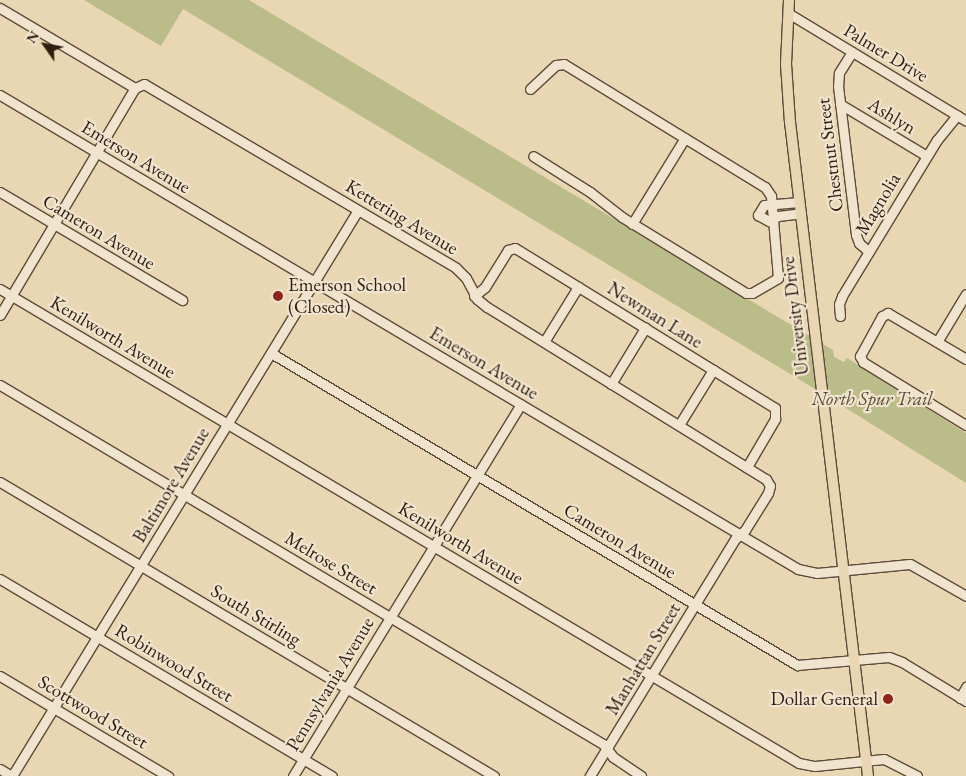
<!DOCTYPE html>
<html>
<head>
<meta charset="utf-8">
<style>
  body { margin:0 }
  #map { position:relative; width:966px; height:776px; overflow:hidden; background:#e9d6b3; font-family:"EB Garamond",serif }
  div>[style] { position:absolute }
  .green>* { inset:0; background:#babd8a }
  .roads { filter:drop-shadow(1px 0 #5d4b39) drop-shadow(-1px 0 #5d4b39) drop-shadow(0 1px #5d4b39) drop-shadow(0 -1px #5d4b39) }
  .minor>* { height:9px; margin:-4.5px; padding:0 4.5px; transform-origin:4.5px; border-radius:4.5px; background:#f1e4ce }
  .major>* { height:10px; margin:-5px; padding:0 5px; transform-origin:5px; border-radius:5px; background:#e9d6b3 }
  .dots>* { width:14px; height:14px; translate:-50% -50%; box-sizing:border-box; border:2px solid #f1e4ce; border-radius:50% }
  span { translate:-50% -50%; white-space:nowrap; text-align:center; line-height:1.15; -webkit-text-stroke:4.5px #f1e4ce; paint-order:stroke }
  .street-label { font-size:19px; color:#2e1d10 }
  .poi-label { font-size:19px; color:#2e1d10 }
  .left { translate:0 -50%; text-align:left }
  .right { translate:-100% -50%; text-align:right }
  .park-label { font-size:19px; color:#584d35; font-style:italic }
  .north { position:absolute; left:20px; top:20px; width:50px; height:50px; -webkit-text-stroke:4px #f1e4ce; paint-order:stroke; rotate:303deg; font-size:14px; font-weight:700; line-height:20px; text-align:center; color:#2e1d10 }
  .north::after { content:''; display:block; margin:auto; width:18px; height:22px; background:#2e1d10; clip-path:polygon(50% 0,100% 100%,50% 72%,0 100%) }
</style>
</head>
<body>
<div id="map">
  <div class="green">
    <i style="clip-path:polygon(84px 0,249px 0,833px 350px,834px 357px,844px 362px,847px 358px,966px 433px,966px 483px,825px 395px,183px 9px,161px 46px)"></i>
  </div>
  <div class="roads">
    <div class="minor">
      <i style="left:0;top:8px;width:157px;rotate:30.7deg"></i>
      <i style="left:788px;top:13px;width:208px;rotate:31.2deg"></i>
      <i style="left:852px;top:52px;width:25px;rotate:122deg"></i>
      <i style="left:839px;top:73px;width:13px;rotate:94deg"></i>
      <i style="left:838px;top:86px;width:150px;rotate:83.1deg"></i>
      <i style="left:856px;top:235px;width:9px;rotate:69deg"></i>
      <i style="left:859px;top:243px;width:13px;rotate:42deg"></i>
      <i style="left:530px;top:89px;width:35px;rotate:-43deg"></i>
      <i style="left:556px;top:65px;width:8px;rotate:-7deg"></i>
      <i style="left:564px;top:64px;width:236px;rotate:31.5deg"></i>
      <i style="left:765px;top:187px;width:11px;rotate:56deg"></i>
      <i style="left:771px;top:196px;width:82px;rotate:85.1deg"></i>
      <i style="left:778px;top:278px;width:30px;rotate:150deg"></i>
      <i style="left:752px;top:293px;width:6px;rotate:180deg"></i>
      <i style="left:746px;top:293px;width:145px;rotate:-148.5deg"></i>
      <i style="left:622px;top:217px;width:41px;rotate:-142deg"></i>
      <i style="left:590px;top:192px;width:67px;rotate:-147.7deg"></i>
      <i style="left:0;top:95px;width:928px;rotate:30.71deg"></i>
      <i style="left:798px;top:569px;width:19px;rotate:12deg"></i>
      <i style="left:817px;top:573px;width:93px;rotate:-5.5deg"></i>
      <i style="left:910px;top:564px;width:64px;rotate:29.7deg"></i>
      <i style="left:840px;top:104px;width:101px;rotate:30.9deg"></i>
      <i style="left:0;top:192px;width:212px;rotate:30.7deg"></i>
      <i style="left:799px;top:202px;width:35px;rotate:175deg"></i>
      <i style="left:764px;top:205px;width:12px;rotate:121deg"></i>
      <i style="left:758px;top:215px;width:13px;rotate:29deg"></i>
      <i style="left:769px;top:221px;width:10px;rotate:-29deg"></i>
      <i style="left:778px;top:216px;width:23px;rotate:-7deg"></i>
      <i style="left:632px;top:224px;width:101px;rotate:-58.4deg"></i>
      <i style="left:0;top:289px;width:929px;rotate:30.68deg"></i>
      <i style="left:799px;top:763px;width:16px;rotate:11deg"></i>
      <i style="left:815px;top:766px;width:69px;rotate:-5.8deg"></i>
      <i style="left:884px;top:759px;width:37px;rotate:27deg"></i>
      <i style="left:474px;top:296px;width:14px;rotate:-39deg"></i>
      <i style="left:485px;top:287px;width:44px;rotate:-58.1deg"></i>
      <i style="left:508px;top:250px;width:7px;rotate:-16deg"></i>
      <i style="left:515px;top:248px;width:305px;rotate:31.6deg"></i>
      <i style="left:775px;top:408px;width:11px;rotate:90deg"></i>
      <i style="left:775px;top:419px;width:56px;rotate:120.3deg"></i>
      <i style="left:0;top:315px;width:264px;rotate:-59.3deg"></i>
      <i style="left:135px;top:88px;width:10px;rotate:-24deg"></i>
      <i style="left:144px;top:84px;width:362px;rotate:30.5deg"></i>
      <i style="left:456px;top:268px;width:14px;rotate:45deg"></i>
      <i style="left:466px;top:278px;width:24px;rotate:62deg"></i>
      <i style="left:477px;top:299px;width:13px;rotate:39deg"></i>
      <i style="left:487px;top:307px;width:328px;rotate:31.7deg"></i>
      <i style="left:766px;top:479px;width:8px;rotate:60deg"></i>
      <i style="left:770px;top:486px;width:7px;rotate:106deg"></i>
      <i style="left:768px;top:493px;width:44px;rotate:121.9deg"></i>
      <i style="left:745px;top:530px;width:13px;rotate:138deg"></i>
      <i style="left:735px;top:539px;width:278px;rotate:121.5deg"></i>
      <i style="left:840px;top:316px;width:12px;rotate:-95deg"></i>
      <i style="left:839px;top:304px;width:9px;rotate:-69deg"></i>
      <i style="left:842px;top:296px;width:183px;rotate:-58.7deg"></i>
      <i style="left:937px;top:140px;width:32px;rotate:-51deg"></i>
      <i style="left:544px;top:342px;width:65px;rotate:-58.3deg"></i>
      <i style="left:937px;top:342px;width:56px;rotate:-58.9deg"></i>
      <i style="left:271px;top:353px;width:612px;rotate:30.67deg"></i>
      <i style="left:797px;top:665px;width:92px;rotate:-5deg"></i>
      <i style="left:889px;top:657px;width:14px;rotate:21deg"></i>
      <i style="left:902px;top:662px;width:75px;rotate:31.4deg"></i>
      <i style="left:966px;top:359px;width:91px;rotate:-149.5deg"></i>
      <i style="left:888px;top:313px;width:7px;rotate:153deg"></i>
      <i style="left:882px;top:316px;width:46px;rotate:118.8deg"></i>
      <i style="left:860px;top:356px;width:7px;rotate:63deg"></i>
      <i style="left:863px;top:362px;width:121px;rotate:31.5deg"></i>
      <i style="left:611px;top:384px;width:66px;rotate:-58.7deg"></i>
      <i style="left:0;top:385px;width:702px;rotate:30.77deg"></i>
      <i style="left:603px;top:744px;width:16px;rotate:52deg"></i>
      <i style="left:613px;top:757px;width:34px;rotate:34deg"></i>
      <i style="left:679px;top:425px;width:65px;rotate:-58.3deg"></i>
      <i style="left:0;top:482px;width:575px;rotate:30.76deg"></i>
      <i style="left:0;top:579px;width:386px;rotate:30.7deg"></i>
      <i style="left:0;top:676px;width:196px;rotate:30.8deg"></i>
      <i style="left:960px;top:698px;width:13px;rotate:-61deg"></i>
      <i style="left:0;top:769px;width:13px;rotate:32deg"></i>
      <i style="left:12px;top:776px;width:663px;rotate:-58.56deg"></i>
      <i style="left:293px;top:776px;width:436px;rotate:-58.5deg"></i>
    </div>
    <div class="major">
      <i style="left:789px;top:0;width:64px;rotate:92.7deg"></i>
      <i style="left:786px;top:64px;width:58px;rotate:86.1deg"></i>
      <i style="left:790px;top:122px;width:659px;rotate:83.2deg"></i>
    </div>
  </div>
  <div class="dots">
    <i style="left:278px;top:296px;background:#8f2418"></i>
    <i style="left:888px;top:699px;background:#8f2418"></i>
  </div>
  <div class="street-label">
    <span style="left:886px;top:53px;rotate:31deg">Palmer Drive</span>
    <span style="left:892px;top:116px;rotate:31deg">Ashlyn</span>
    <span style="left:830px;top:155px;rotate:-97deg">Chestnut Street</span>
    <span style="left:136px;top:157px;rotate:31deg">Emerson Avenue</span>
    <span style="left:878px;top:204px;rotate:-59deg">Magnolia</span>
    <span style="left:402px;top:217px;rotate:31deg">Kettering Avenue</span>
    <span style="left:99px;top:232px;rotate:31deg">Cameron Avenue</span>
    <span style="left:655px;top:315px;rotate:32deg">Newman Lane</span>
    <span style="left:795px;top:316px;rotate:-97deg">University Drive</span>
    <span style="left:113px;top:337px;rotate:31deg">Kenilworth Avenue</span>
    <span style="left:484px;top:363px;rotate:31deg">Emerson Avenue</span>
    <span style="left:171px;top:485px;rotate:-59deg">Baltimore Avenue</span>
    <span style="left:620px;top:541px;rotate:31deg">Cameron Avenue</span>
    <span style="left:461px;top:543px;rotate:31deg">Kenilworth Avenue</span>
    <span style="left:331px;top:563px;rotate:31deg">Melrose Street</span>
    <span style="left:256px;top:615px;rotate:31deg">South Stirling</span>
    <span style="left:643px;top:659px;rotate:-59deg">Manhattan Street</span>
    <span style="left:174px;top:663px;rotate:31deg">Robinwood Street</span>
    <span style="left:330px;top:684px;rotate:-59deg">Pennsylvania Avenue</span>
    <span style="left:93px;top:712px;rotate:31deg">Scottwood Street</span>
  </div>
  <div class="poi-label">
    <span class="left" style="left:288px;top:296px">Emerson School<br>(Closed)</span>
    <span class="right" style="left:878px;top:699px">Dollar General</span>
  </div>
  <div class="park-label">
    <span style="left:872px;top:399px">North Spur Trail</span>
  </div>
  <div class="north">N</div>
</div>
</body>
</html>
